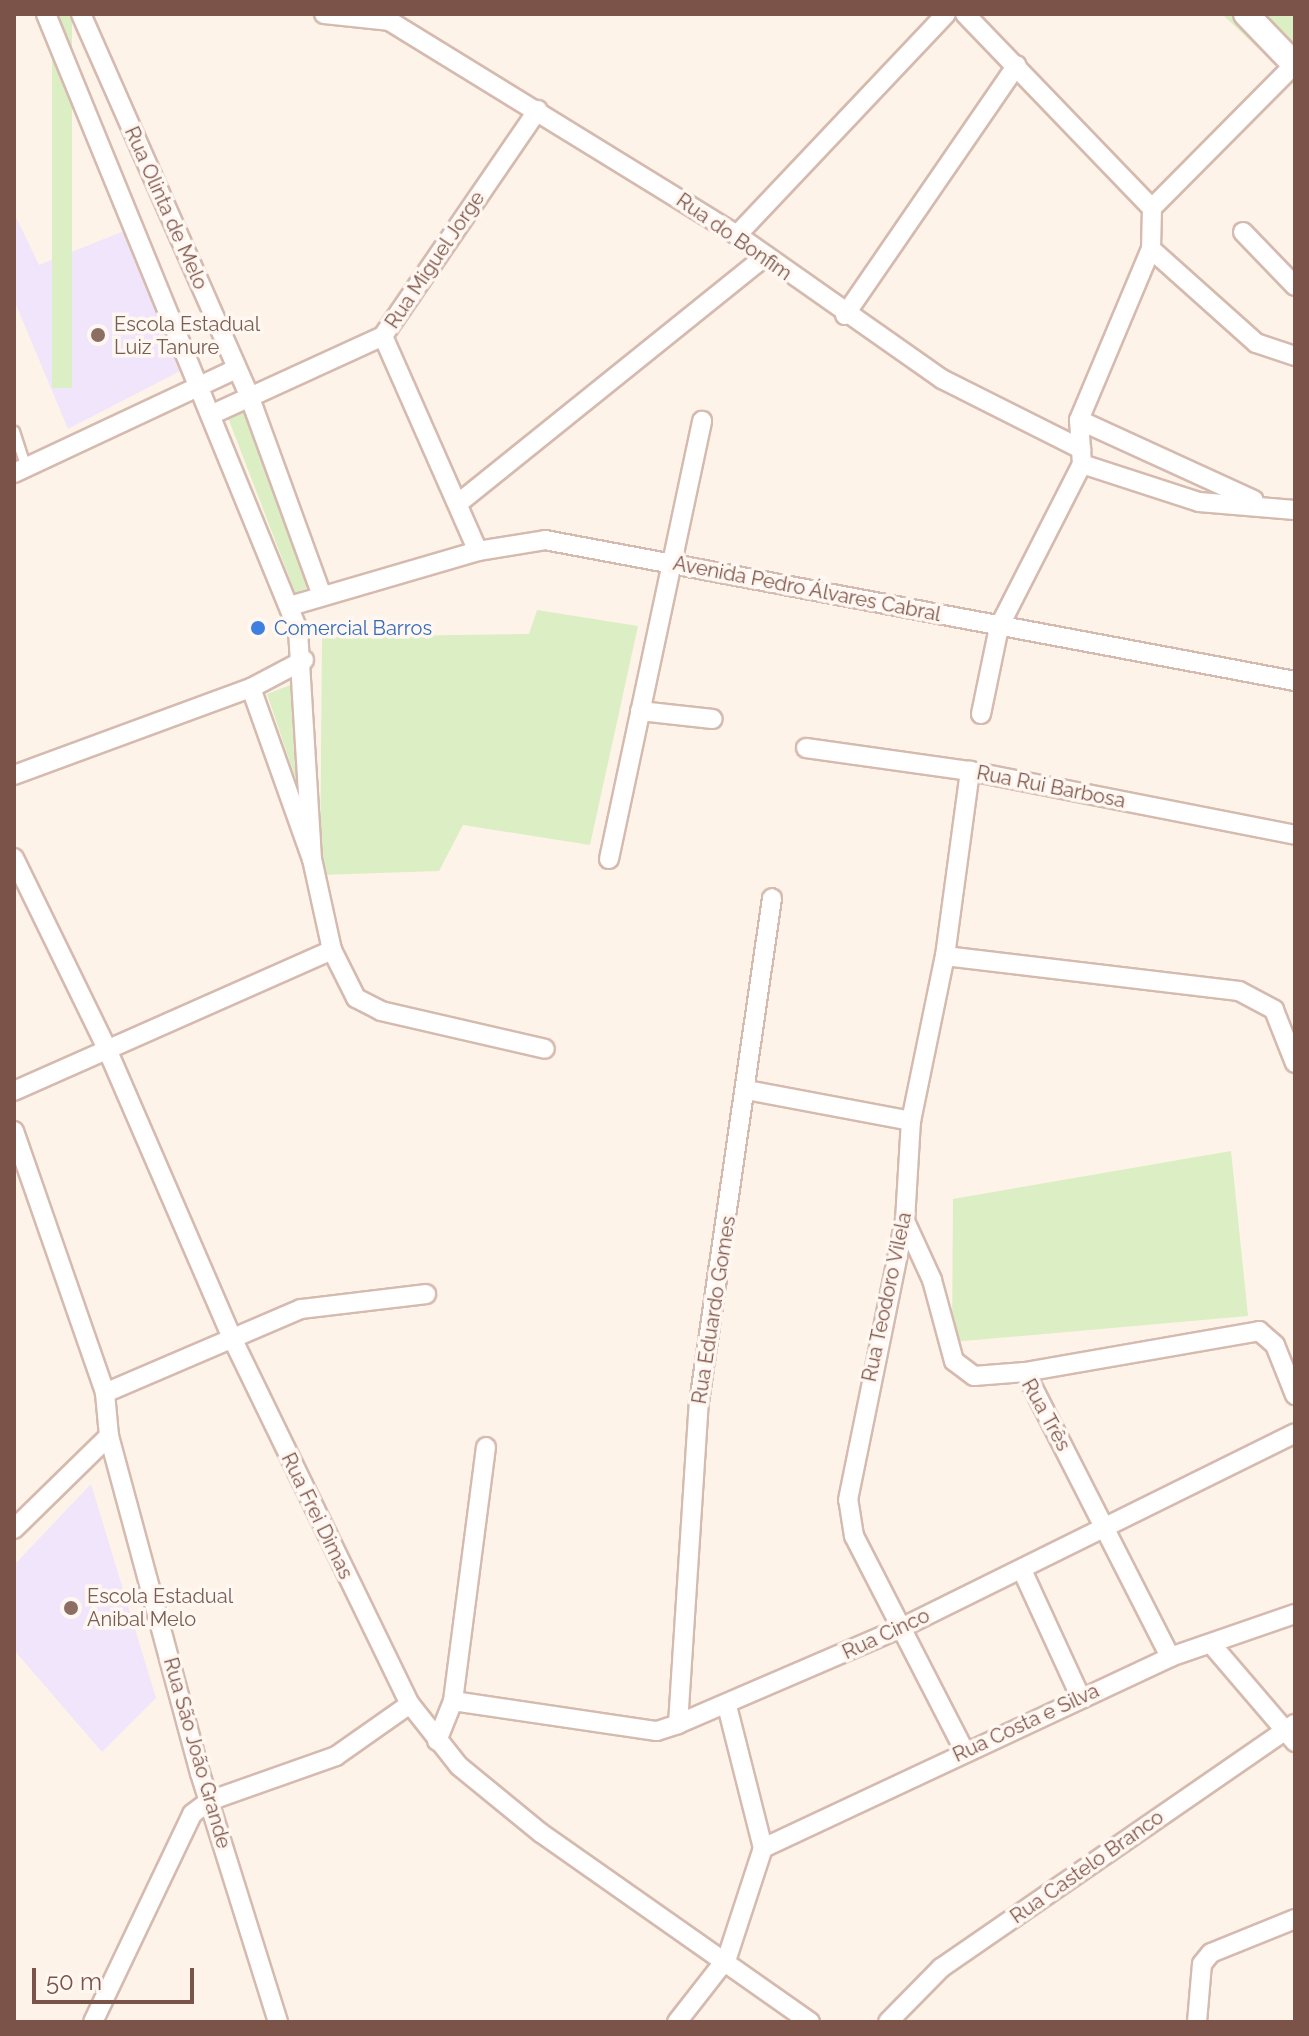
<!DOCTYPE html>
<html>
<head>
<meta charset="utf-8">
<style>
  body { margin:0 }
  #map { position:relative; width:1309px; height:2036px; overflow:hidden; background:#fef3e8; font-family:Raleway,sans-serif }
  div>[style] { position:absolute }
  .education>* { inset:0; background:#f0e5fb }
  .green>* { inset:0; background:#dceec4; transform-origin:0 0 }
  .roads { filter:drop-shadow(2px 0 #d5baaf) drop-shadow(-2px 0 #d5baaf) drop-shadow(0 2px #d5baaf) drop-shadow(0 -2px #d5baaf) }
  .lane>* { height:9px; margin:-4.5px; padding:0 4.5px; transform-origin:4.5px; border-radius:4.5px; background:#fff }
  .street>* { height:18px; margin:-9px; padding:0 9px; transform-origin:9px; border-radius:9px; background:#fff }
  .secondary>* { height:24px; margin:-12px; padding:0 12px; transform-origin:12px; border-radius:12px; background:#fff }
  .dots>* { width:22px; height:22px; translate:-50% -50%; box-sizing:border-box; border:4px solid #fff7f1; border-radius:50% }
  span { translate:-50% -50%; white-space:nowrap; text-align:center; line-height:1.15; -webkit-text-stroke:7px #fff7f1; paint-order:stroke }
  .street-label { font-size:20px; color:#7c5348 }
  .education-label { font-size:20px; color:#785e54 }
  .left { translate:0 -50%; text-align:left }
  .shop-label { font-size:20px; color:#366cbe }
  .frame { position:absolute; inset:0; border:16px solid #7c5348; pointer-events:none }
  .scale { position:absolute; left:32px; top:1968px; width:162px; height:36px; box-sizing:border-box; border:4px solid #7c5348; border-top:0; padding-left:10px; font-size:24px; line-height:28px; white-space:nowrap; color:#7c5348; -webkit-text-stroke:6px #fff7f1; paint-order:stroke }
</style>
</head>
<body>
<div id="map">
  <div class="education">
    <i style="clip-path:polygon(14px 213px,39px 265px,124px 231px,182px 370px,68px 429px,14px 300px)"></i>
    <i style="clip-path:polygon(91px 1484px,156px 1698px,102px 1752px,14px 1650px,14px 1565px)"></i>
  </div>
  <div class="green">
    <i style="left:52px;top:14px;width:20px;height:374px"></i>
    <i style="clip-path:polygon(1222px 14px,1295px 14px,1295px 85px,1292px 81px)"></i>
    <i style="left:246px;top:406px;width:192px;height:21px;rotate:69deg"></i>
    <i style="clip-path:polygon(537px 610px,638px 626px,590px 845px,463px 825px,439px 871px,320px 875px,322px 637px,529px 634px)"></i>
    <i style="clip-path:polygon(298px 682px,300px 792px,267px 694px)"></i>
    <i style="clip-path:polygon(1231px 1151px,1248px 1316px,952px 1342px,953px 1199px)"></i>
  </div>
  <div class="roads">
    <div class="lane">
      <i style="left:14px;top:431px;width:38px;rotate:72deg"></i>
    </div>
    <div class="street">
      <i style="left:46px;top:14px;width:666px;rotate:67.75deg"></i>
      <i style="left:298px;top:630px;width:229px;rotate:86.5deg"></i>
      <i style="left:81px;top:14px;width:420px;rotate:66.2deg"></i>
      <i style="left:250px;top:398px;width:211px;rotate:70deg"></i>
      <i style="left:324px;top:14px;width:65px;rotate:6.1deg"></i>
      <i style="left:378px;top:14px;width:422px;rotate:31.6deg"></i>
      <i style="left:737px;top:235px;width:251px;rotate:35.1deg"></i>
      <i style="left:942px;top:379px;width:156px;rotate:26.7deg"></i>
      <i style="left:965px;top:14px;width:269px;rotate:46.1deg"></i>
      <i style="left:1243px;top:232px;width:75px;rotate:46.1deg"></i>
      <i style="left:737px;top:235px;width:304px;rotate:-46.6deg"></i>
      <i style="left:1151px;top:249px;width:141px;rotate:41.8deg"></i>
      <i style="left:1256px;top:343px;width:41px;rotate:18.4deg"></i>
      <i style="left:845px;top:315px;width:303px;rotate:-55.5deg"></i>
      <i style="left:383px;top:336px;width:235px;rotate:66.2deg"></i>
      <i style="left:215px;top:413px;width:185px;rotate:-24.6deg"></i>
      <i style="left:383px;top:336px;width:274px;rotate:-55.6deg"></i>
      <i style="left:1079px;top:420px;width:192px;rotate:24.6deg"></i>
      <i style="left:1082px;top:464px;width:123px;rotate:18deg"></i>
      <i style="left:1199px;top:502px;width:96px;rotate:4.8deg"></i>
      <i style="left:14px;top:473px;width:245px;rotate:-25.1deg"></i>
      <i style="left:461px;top:501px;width:391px;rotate:-38.8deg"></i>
      <i style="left:290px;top:606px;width:196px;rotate:-16.3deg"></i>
      <i style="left:478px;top:551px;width:68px;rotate:-9.3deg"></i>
      <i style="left:545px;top:540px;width:763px;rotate:10.65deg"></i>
      <i style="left:251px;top:688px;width:182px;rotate:70.4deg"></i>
      <i style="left:312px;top:859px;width:93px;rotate:77.6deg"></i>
      <i style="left:332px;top:950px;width:54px;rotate:63.4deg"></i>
      <i style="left:356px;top:998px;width:28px;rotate:27deg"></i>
      <i style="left:381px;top:1011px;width:168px;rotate:13deg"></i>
      <i style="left:640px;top:711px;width:73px;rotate:6.3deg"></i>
      <i style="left:981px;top:714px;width:89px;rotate:-78.3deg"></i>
      <i style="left:999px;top:627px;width:183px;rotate:-63deg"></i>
      <i style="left:1082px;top:464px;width:44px;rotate:-93.9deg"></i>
      <i style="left:1079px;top:420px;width:186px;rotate:-67.2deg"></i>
      <i style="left:1151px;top:249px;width:41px;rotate:-88.6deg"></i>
      <i style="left:1152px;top:208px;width:203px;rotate:-45.2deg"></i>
      <i style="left:806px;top:748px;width:166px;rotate:8deg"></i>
      <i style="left:970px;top:771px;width:331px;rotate:11.1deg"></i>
      <i style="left:14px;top:775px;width:252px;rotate:-20.2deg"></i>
      <i style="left:251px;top:688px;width:60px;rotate:-27.8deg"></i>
      <i style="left:14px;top:858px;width:212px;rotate:64deg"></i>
      <i style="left:107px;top:1049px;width:317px;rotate:66.6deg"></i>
      <i style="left:233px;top:1340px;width:405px;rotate:64.1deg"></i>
      <i style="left:410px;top:1704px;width:79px;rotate:51.7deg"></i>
      <i style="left:459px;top:1766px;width:106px;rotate:39.3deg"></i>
      <i style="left:541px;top:1833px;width:329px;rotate:35.1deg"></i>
      <i style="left:609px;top:859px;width:448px;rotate:-78deg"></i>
      <i style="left:945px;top:956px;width:296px;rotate:6.8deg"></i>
      <i style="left:1239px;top:991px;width:40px;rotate:28deg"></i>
      <i style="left:1274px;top:1010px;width:57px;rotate:68.4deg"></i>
      <i style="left:747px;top:1090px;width:167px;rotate:10.7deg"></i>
      <i style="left:14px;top:1091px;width:348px;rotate:-23.9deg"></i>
      <i style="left:14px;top:1131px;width:277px;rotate:70.8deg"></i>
      <i style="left:105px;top:1393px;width:43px;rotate:84.7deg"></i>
      <i style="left:109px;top:1436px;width:349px;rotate:74.9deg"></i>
      <i style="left:200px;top:1773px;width:261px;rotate:72.6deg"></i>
      <i style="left:905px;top:1221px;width:65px;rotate:65.4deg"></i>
      <i style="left:932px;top:1280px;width:84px;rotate:74.8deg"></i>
      <i style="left:954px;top:1361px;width:25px;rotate:37deg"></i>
      <i style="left:974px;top:1376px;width:51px;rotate:-4.5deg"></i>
      <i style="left:1025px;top:1372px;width:320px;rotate:63deg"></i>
      <i style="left:1025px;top:1372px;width:238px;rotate:-9.9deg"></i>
      <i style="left:1259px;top:1331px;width:21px;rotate:41deg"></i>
      <i style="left:1275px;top:1345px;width:54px;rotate:68.2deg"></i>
      <i style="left:105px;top:1393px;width:213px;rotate:-23.2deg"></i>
      <i style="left:301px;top:1309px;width:126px;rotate:-6.8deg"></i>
      <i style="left:14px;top:1529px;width:133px;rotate:-44.4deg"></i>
      <i style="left:1022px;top:1570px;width:141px;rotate:65.3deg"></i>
      <i style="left:1212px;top:1645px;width:128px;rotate:49.4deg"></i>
      <i style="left:453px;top:1701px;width:206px;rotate:8.4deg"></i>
      <i style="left:657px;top:1731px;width:22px;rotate:-18deg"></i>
      <i style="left:678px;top:1724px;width:245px;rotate:-23.3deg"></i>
      <i style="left:903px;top:1627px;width:437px;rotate:-26.3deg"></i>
      <i style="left:678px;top:1724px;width:322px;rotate:-86.3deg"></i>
      <i style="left:699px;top:1403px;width:510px;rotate:-81.77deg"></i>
      <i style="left:437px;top:1741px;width:43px;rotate:-68.2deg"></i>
      <i style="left:453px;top:1701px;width:256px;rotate:-82.6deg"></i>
      <i style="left:964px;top:1750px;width:241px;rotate:-117.2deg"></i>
      <i style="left:854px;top:1536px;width:36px;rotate:-99deg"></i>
      <i style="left:848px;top:1500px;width:285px;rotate:-78.5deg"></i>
      <i style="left:905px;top:1221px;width:100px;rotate:-86.6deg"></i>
      <i style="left:911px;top:1121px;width:168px;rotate:-78.4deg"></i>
      <i style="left:945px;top:956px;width:187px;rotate:-82.3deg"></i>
      <i style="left:763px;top:1848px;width:450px;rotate:-25.1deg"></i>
      <i style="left:1170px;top:1657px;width:132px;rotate:-19deg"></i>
      <i style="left:93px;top:2022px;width:230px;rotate:-64.5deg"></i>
      <i style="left:192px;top:1814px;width:21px;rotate:-37deg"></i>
      <i style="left:209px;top:1801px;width:135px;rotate:-19.5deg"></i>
      <i style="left:336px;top:1756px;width:90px;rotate:-35.1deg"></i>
      <i style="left:677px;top:2022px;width:81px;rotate:-52deg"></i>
      <i style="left:727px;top:1958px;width:116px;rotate:-71.9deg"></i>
      <i style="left:763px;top:1848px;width:146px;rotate:-104.2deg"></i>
      <i style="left:888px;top:2022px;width:76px;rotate:-45.5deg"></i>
      <i style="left:941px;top:1968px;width:430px;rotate:-34.6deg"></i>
      <i style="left:1197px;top:2022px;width:58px;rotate:-85.1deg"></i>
      <i style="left:1202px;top:1964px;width:14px;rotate:-51deg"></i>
      <i style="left:1211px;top:1953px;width:91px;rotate:-22deg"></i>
    </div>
    <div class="secondary">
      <i style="left:1246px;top:14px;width:71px;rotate:46.1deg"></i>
    </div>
  </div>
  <div class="dots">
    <i style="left:98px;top:335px;background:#8d6e63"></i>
    <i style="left:258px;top:628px;background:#3f7fe0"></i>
    <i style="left:71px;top:1608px;background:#8d6e63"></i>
  </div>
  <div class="street-label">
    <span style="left:166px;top:208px;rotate:66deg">Rua Olinta de Melo</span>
    <span style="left:734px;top:237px;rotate:35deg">Rua do Bonfim</span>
    <span style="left:435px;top:260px;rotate:-56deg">Rua Miguel Jorge</span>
    <span style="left:807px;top:589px;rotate:11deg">Avenida Pedro Álvares Cabral</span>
    <span style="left:1051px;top:787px;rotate:11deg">Rua Rui Barbosa</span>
    <span style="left:887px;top:1297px;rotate:-78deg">Rua Teodoro Vilela</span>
    <span style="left:714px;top:1310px;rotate:-81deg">Rua Eduardo Gomes</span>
    <span style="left:1046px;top:1415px;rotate:61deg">Rua Três</span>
    <span style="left:317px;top:1516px;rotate:64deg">Rua Frei Dimas</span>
    <span style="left:886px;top:1634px;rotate:-25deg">Rua Cinco</span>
    <span style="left:1026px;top:1723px;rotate:-25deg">Rua Costa e Silva</span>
    <span style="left:197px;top:1753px;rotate:74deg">Rua São João Grande</span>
    <span style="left:1087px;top:1867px;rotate:-35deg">Rua Castelo Branco</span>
  </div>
  <div class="education-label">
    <span class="left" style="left:114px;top:336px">Escola Estadual<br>Luiz Tanure</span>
    <span class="left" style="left:87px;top:1608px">Escola Estadual<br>Anibal Melo</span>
  </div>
  <div class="shop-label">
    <span class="left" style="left:274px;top:628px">Comercial Barros</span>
  </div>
  <div class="frame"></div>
  <div class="scale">50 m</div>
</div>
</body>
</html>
